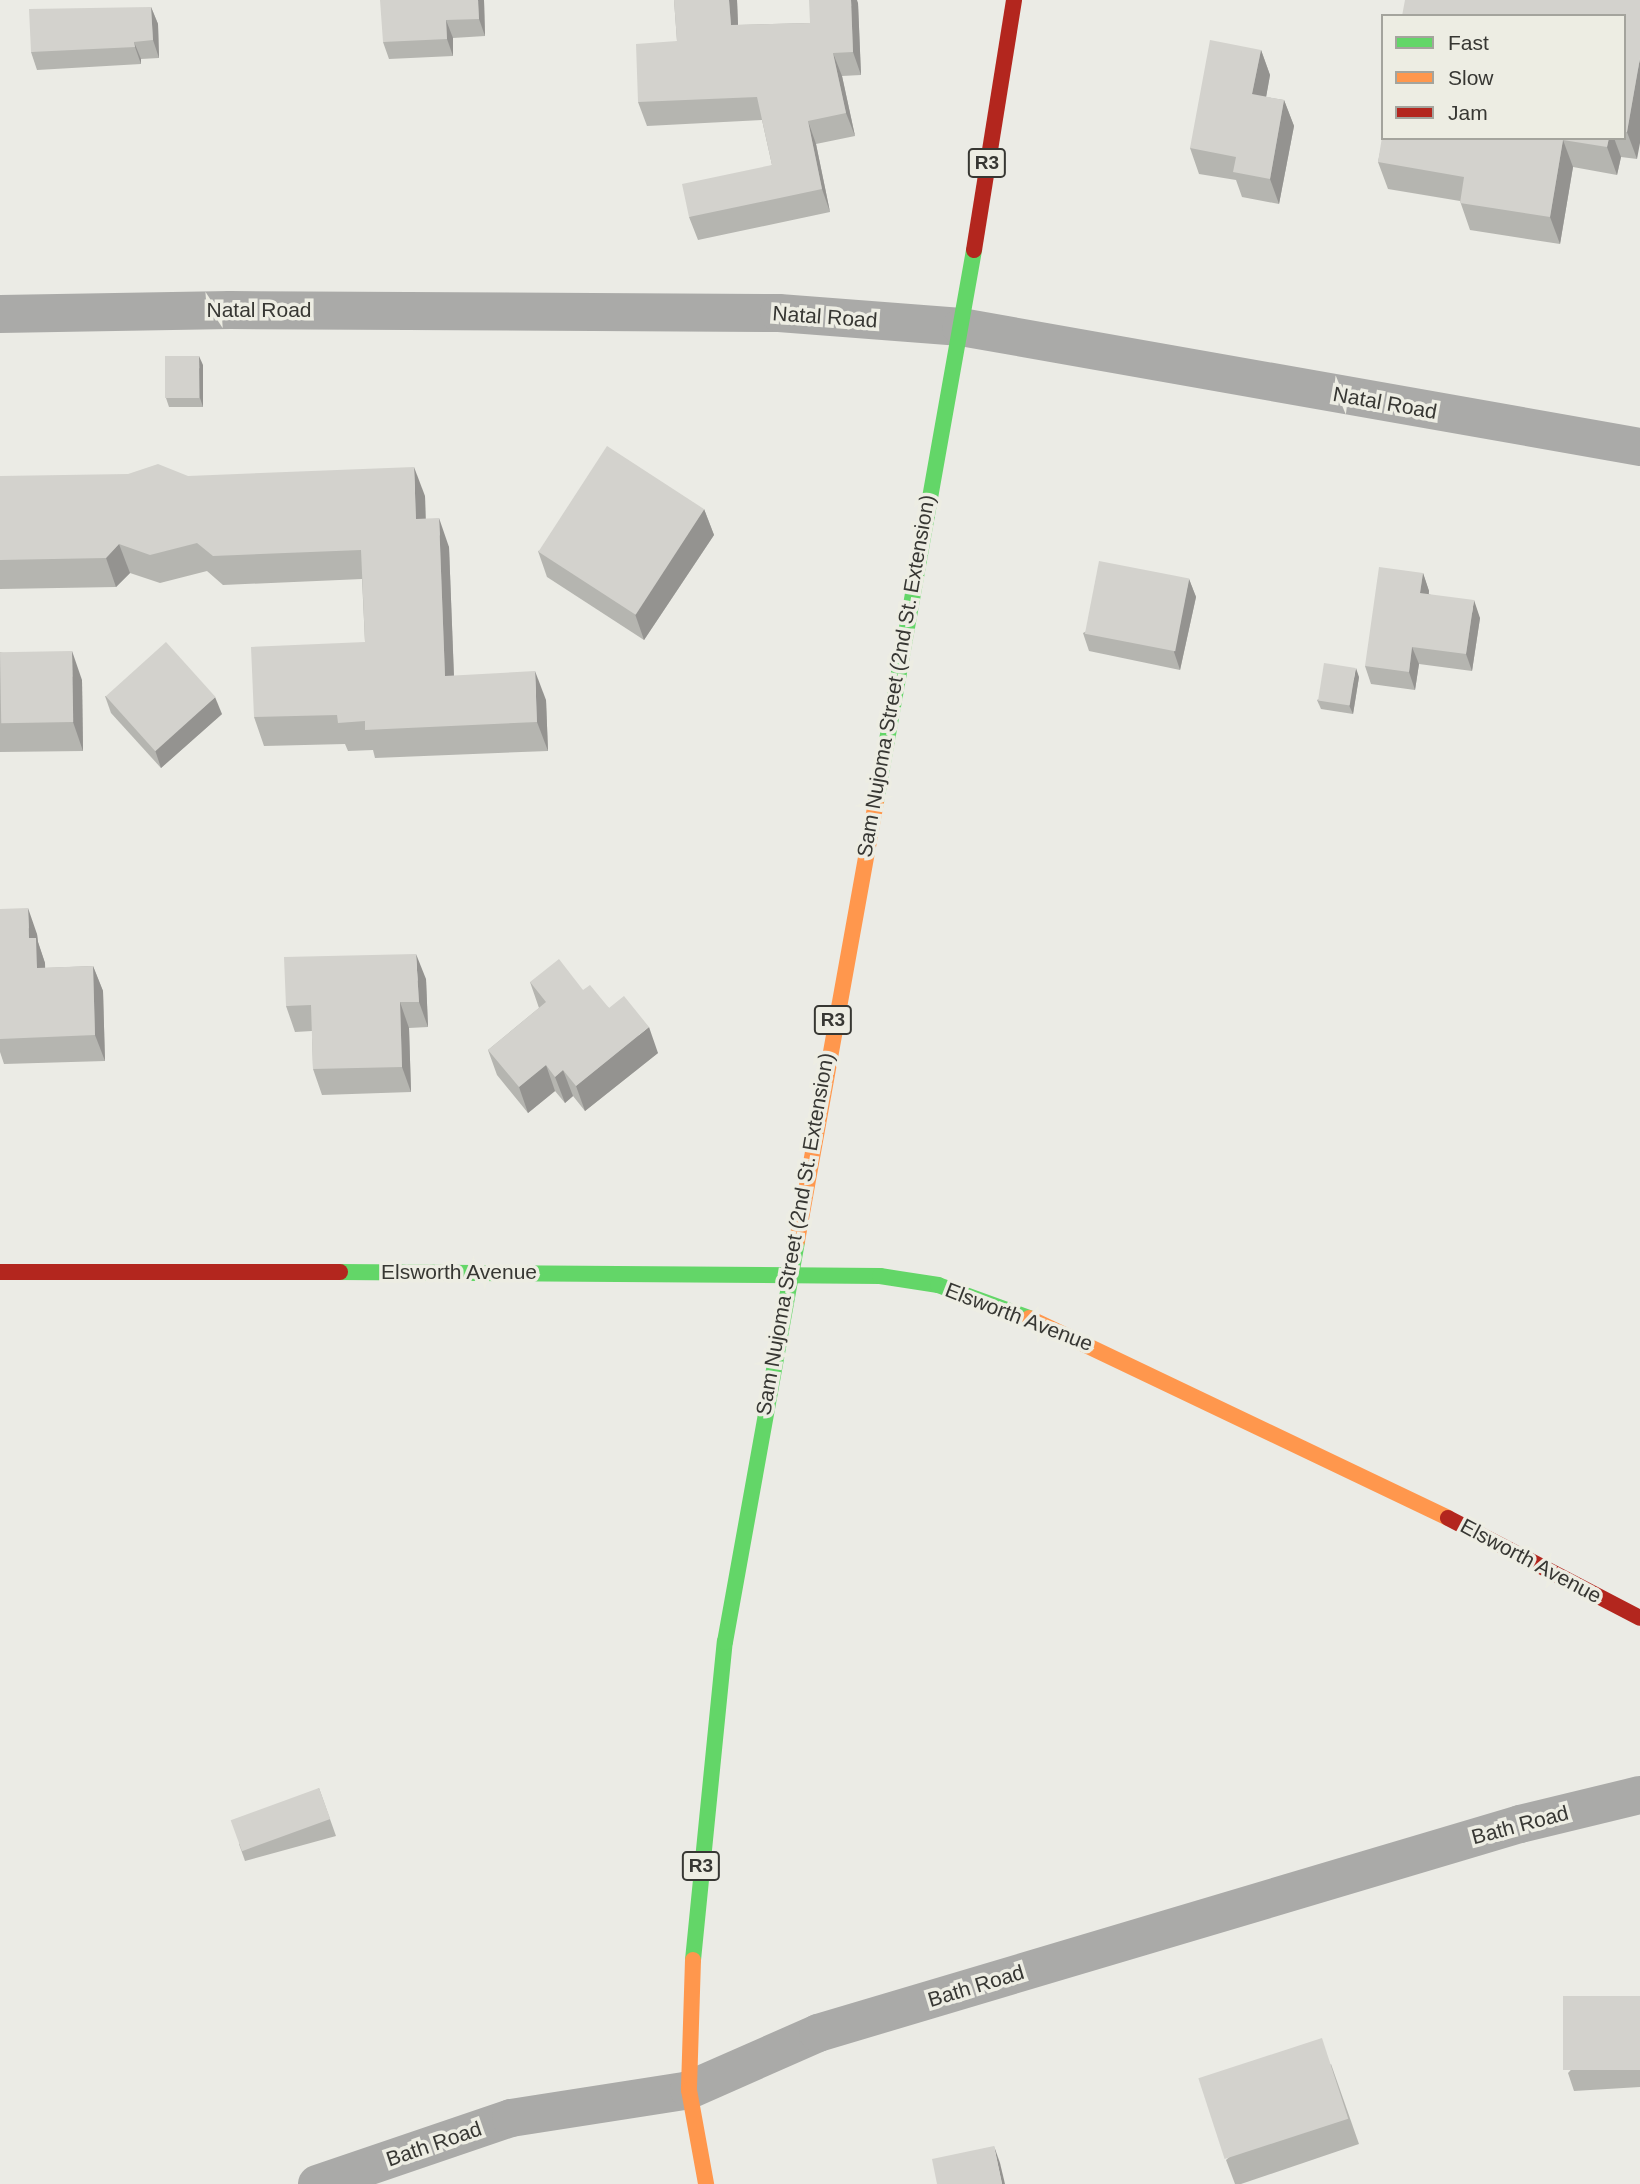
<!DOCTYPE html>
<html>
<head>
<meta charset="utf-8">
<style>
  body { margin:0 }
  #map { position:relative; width:1640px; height:2184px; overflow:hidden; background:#ebebe5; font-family:Arial,sans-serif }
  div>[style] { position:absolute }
  .street>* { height:38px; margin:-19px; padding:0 19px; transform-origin:19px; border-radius:19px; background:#aaaaa8 }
  .fast>* { height:16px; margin:-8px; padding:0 8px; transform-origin:8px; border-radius:8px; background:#63d668 }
  .slow>* { height:16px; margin:-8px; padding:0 8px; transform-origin:8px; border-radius:8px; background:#ff974d }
  .jam>* { height:16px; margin:-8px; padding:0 8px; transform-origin:8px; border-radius:8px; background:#b3261e }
  .wall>* { inset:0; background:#b5b5b0 }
  .shaded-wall>* { inset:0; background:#949390 }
  .building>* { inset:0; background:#d3d2cd; transform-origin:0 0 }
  span { translate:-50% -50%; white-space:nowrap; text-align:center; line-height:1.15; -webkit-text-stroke:7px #edede3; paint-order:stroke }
  .shield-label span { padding:2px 5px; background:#edede3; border:2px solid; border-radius:5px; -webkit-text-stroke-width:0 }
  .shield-label { font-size:19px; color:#373733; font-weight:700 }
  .street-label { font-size:21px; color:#373733 }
  .legend { position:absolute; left:1381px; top:14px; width:245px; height:126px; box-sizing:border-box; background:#edede3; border:2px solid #a4a49d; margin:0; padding:9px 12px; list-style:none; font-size:21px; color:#373733 }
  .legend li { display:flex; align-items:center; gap:14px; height:35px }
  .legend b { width:35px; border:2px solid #a4a49d }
</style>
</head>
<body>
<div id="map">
  <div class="street">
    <i style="left:0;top:314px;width:230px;rotate:-1deg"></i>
    <i style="left:230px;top:310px;width:549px;rotate:0.31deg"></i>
    <i style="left:779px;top:313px;width:183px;rotate:4.4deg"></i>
    <i style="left:961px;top:327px;width:690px;rotate:10.02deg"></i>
    <i style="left:317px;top:2184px;width:205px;rotate:-18.8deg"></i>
    <i style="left:511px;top:2118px;width:180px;rotate:-8.9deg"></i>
    <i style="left:689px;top:2090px;width:141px;rotate:-23.8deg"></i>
    <i style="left:818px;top:2033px;width:732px;rotate:-16.58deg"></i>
    <i style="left:1520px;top:1824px;width:123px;rotate:-13.6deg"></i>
  </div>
  <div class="fast">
    <i style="left:876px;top:802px;width:561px;rotate:-79.93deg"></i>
    <i style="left:340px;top:1272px;width:540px;rotate:0.42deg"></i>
    <i style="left:880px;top:1276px;width:59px;rotate:8.8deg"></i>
    <i style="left:938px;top:1285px;width:97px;rotate:19.9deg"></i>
    <i style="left:693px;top:1960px;width:320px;rotate:-84.3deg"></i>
    <i style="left:725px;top:1642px;width:407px;rotate:-79.8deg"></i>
  </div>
  <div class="slow">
    <i style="left:797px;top:1241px;width:446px;rotate:-79.8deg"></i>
    <i style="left:1029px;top:1318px;width:464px;rotate:25.5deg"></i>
    <i style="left:693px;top:1960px;width:130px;rotate:91.8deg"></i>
    <i style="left:689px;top:2090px;width:96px;rotate:79.7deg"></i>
  </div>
  <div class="jam">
    <i style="left:974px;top:250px;width:253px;rotate:-80.9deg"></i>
    <i style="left:0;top:1272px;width:340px"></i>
    <i style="left:1448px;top:1518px;width:216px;rotate:27.5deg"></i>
  </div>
  <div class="wall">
    <i style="clip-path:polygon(484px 0,485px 36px,453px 38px,453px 56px,389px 59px,383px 42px)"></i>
    <i style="clip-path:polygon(674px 0,737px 0,738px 25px,810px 23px,858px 3px,861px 75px,842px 76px,855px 136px,816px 144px,830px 212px,698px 240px,689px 217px,772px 165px,762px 120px,647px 126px,638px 102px,677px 41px)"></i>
    <i style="clip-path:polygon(1640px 0,1637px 159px,1621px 157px,1617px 175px,1573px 167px,1560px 244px,1470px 230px,1460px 201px,1388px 189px,1378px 162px,1383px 138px,1624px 138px,1624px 16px)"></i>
    <i style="clip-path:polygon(151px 7px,158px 24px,159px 58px,141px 59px,141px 64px,37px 70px,31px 52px)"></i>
    <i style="clip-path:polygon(1261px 50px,1270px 75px,1266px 97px,1284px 100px,1294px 126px,1279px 204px,1242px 197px,1236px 180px,1199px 174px,1190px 148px)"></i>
    <i style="clip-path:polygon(203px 365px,203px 407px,169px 407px,166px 398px)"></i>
    <i style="clip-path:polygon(0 476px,188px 476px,425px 496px,426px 519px,449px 547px,454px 676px,546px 700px,548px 751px,375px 758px,373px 750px,348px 751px,345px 744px,264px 746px,254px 717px,365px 642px,362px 579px,223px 585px,207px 571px,160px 583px,130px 573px,116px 587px,0 589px)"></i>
    <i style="clip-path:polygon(704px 509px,714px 535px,644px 640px,547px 577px,538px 551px)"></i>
    <i style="clip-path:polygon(1423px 573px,1429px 591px,1429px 594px,1480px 618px,1472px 671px,1419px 664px,1415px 690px,1371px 684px,1365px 666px)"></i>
    <i style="clip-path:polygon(1189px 579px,1196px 597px,1180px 670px,1089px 651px,1083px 633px)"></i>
    <i style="clip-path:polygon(0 652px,82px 680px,83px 751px,0 752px)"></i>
    <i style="clip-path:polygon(1359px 677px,1353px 714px,1321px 709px,1317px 700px)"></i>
    <i style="clip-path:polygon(105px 696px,222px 714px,161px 768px,111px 713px)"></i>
    <i style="clip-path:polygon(0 909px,37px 934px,38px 942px,45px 963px,45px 968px,93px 966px,103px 991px,105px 1061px,4px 1064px,0 1052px)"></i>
    <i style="clip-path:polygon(426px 979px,428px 1027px,409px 1028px,411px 1092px,322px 1095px,313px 1069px,312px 1031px,295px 1032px,286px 1006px)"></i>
    <i style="clip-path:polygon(530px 982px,583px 990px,609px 1008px,658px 1053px,585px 1111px,573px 1096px,565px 1103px,555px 1091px,528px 1113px,497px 1075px,488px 1050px,539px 1008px)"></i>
    <i style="clip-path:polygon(319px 1788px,336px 1836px,245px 1861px,239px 1844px)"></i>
    <i style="clip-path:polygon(1640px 1996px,1640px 2087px,1574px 2091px,1568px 2073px)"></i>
    <i style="clip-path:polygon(1331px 2064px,1359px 2144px,1241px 2184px,1235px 2184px,1226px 2160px)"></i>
  </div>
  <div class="shaded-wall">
    <i style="clip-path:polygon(478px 0,484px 0,485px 36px,479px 19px)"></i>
    <i style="clip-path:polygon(729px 0,737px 0,739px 49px,731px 25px)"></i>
    <i style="clip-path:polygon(851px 0,857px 0,858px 3px,861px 75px,853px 52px)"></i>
    <i style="clip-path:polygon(151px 7px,158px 24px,159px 58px,153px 40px)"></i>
    <i style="clip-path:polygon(446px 20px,453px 38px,453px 56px,447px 39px)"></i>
    <i style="clip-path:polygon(134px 42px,141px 59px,141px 64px,135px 47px)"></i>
    <i style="clip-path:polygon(1261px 50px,1270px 75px,1262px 120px,1252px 94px)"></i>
    <i style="clip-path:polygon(833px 53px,842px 76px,855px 136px,846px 113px)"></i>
    <i style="clip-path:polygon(1640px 58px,1640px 143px,1637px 159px,1627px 132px)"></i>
    <i style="clip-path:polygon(1284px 100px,1294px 126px,1279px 204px,1270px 179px)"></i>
    <i style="clip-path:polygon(808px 121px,816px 144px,830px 212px,822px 189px)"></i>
    <i style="clip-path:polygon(1609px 138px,1614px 138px,1621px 157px,1617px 175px,1607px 147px)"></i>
    <i style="clip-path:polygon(1563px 140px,1573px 167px,1560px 244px,1550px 217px)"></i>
    <i style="clip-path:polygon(199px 356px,203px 365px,203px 407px,200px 398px)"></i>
    <i style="clip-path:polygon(414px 467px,425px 496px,426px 547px,416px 519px)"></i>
    <i style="clip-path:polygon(704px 509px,714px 535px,644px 640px,635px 614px)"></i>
    <i style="clip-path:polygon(439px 518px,449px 547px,455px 705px,445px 676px)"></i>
    <i style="clip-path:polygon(119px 544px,130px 573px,116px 587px,106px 558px)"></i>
    <i style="clip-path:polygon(1423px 573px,1429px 591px,1426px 611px,1420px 593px)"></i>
    <i style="clip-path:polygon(1189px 579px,1196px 597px,1180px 670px,1174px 652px)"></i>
    <i style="clip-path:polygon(1474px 600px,1480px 618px,1472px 671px,1466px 654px)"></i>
    <i style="clip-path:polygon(1412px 647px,1419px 664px,1415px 690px,1409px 672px)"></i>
    <i style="clip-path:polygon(72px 651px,82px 680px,83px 751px,73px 722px)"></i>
    <i style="clip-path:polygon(1356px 668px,1359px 677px,1353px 714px,1349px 705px)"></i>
    <i style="clip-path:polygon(535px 671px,546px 700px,548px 751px,537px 722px)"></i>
    <i style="clip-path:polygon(215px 697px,222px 714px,161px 768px,155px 750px)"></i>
    <i style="clip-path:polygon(28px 908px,37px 934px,38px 942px,45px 963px,46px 993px,37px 968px,29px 938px)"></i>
    <i style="clip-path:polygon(416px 954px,426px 979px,428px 1027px,419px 1002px)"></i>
    <i style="clip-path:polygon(93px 966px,103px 991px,105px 1061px,95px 1035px)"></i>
    <i style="clip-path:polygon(400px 1002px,409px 1028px,411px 1092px,402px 1067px)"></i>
    <i style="clip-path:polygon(649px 1027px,658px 1053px,585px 1111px,576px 1086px)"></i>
    <i style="clip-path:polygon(546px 1065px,555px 1091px,528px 1113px,519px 1087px)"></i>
    <i style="clip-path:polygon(563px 1070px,573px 1096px,565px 1103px,555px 1077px)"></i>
    <i style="clip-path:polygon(994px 2146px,1000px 2163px,1005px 2184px,1002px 2184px)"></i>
  </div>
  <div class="building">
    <i style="clip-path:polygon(380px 0,478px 0,479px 19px,446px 20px,447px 39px,383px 42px)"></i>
    <i style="clip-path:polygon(674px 0,729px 0,731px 25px,810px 23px,809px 0,851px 0,853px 52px,833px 53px,846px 113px,808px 121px,822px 189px,689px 217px,682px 184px,772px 165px,757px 97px,638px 102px,636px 44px,677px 41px)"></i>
    <i style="clip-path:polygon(1405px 0,1640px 0,1640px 58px,1627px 132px,1624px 132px,1624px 16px,1402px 16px)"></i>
    <i style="clip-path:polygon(151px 7px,153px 40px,134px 42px,135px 47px,31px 52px,29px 9px)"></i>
    <i style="clip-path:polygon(1210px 40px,1261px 50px,1252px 94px,1284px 100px,1270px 179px,1233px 172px,1236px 157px,1190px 148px)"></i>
    <i style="clip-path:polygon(1383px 131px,1383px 138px,1609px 138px,1607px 147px,1563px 140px,1550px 217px,1460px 203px,1464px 177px,1378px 162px)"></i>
    <i style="left:165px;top:356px;width:34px;height:42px"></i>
    <i style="left:607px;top:446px;width:116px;height:126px;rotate:33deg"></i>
    <i style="clip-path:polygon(158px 464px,188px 476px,414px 467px,416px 519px,439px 518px,445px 676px,535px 671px,537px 722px,365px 730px,365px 721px,338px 723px,337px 715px,254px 717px,251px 647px,365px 642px,361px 550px,213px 556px,197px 543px,150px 555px,119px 544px,106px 558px,0 560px,0 476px,128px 474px)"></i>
    <i style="left:1099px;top:561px;width:92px;height:74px;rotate:11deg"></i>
    <i style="clip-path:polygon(1379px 567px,1423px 573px,1420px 593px,1474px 600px,1466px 654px,1412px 647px,1409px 672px,1365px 666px)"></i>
    <i style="left:166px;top:642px;width:74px;height:81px;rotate:48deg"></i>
    <i style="left:72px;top:651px;width:71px;height:72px;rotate:89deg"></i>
    <i style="left:1324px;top:663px;width:32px;height:38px;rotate:9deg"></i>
    <i style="clip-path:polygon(28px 908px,29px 938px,36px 938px,37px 968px,93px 966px,95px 1035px,0 1039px,0 909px)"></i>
    <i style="clip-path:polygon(416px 954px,419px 1002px,400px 1002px,402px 1067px,313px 1069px,311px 1005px,286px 1006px,284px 957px)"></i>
    <i style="clip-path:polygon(559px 959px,583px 990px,590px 985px,609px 1008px,624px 996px,649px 1027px,576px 1086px,563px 1070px,555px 1077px,546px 1065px,519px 1087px,488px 1050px,546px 1002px,530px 982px)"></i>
    <i style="left:319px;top:1788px;width:33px;height:94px;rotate:70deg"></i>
    <i style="left:1640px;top:1996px;width:74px;height:77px;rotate:90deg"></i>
    <i style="left:1322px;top:2038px;width:85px;height:130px;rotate:72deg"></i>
    <i style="clip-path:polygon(994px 2146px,1002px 2184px,937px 2184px,932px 2159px)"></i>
  </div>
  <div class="shield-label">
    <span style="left:987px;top:163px">R3</span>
    <span style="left:833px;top:1020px">R3</span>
    <span style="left:701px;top:1866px">R3</span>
  </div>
  <div class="street-label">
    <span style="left:259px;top:310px">Natal Road</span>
    <span style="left:825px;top:317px;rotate:4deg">Natal Road</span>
    <span style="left:1385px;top:403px;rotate:10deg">Natal Road</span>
    <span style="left:896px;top:676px;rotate:-80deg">Sam Nujoma Street (2nd St. Extension)</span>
    <span style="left:795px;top:1234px;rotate:-80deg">Sam Nujoma Street (2nd St. Extension)</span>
    <span style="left:459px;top:1272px">Elsworth Avenue</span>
    <span style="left:1019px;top:1317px;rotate:21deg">Elsworth Avenue</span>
    <span style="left:1531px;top:1561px;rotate:28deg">Elsworth Avenue</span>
    <span style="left:1520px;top:1825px;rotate:-15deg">Bath Road</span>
    <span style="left:976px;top:1986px;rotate:-17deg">Bath Road</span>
    <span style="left:434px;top:2144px;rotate:-19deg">Bath Road</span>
  </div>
  <ul class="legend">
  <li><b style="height:9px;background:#63d668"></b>Fast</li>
  <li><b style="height:9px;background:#ff974d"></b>Slow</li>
  <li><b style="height:9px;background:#b3261e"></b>Jam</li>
  </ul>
</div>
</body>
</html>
